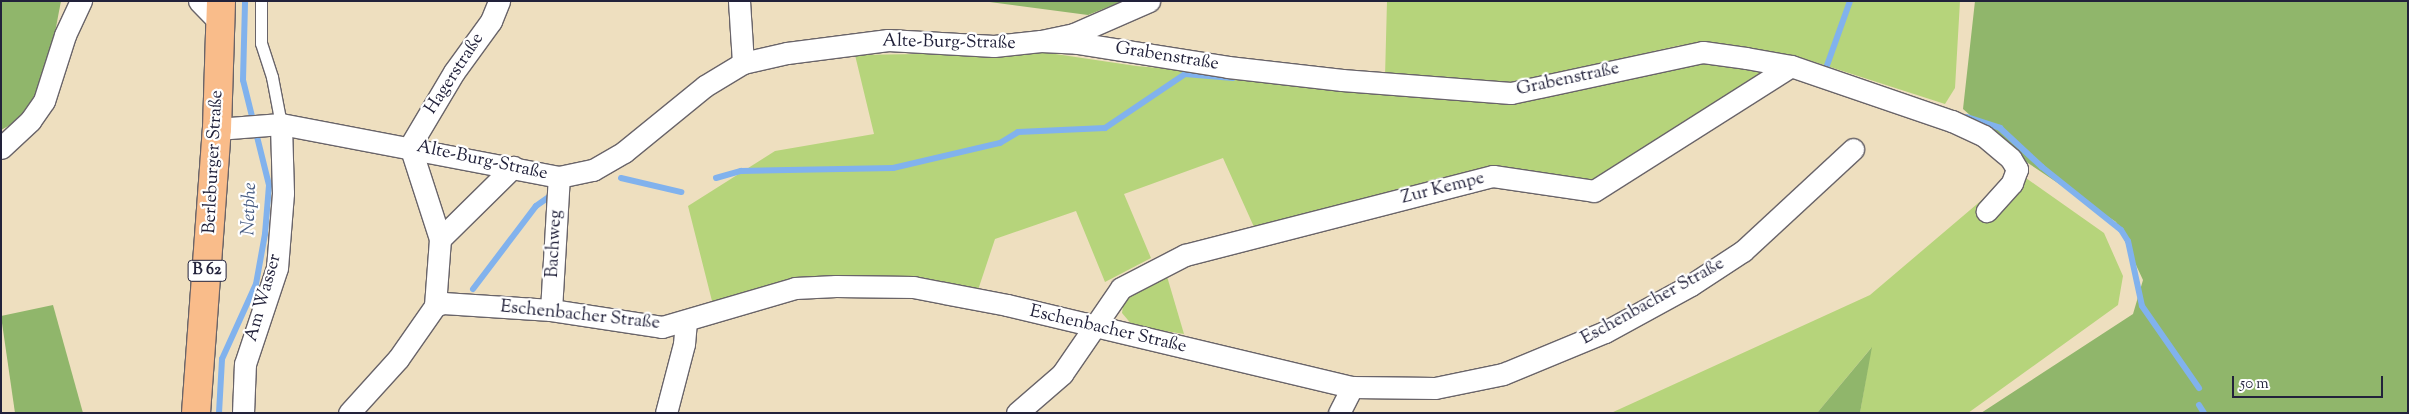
<!DOCTYPE html>
<html>
<head>
<meta charset="utf-8">
<style>
  body { margin:0 }
  #map { position:relative; width:2409px; height:414px; overflow:hidden; background:#eedfbf; font-family:"Sorts Mill Goudy",serif }
  div>[style] { position:absolute }
  .green>* { inset:0; background:#b6d47b }
  .forest>* { inset:0; background:#90b66b }
  .stream>* { height:6px; margin:-3px; padding:0 3px; transform-origin:3px; border-radius:3px; background:#81b2ed }
  .roads { filter:drop-shadow(1px 0 #696469) drop-shadow(-1px 0 #696469) drop-shadow(0 1px #696469) drop-shadow(0 -1px #696469) }
  .lane>* { height:11px; margin:-5.5px; padding:0 5.5px; transform-origin:5.5px; border-radius:5.5px; background:#fff }
  .street>* { height:21px; margin:-10.5px; padding:0 10.5px; transform-origin:10.5px; border-radius:10.5px; background:#fff }
  .primary>* { height:28px; margin:-14px; padding:0 14px; transform-origin:14px; border-radius:14px; background:#f9bc8a }
  span { translate:-50% -50%; white-space:nowrap; text-align:center; line-height:1.15; -webkit-text-stroke:4.5px #fff; paint-order:stroke }
  .shield-label span { padding:1px 4px; background:#fff; border:1px solid; border-radius:4px; -webkit-text-stroke-width:0 }
  .shield-label { font-size:16px; color:#22223b; font-weight:700 }
  .street-label { font-size:18px; color:#22223b }
  .water-label { font-size:19px; color:#485c82; font-style:italic }
  .frame { position:absolute; inset:0; border:2px solid #22223b; pointer-events:none }
  .scale { position:absolute; left:2232px; top:376px; width:151px; height:22px; box-sizing:border-box; border:2px solid #22223b; border-top:0; padding-left:6px; font-size:15px; line-height:18px; white-space:nowrap; color:#22223b; -webkit-text-stroke:4px #fff; paint-order:stroke }
</style>
</head>
<body>
<div id="map">
  <div class="green">
    <i style="clip-path:polygon(1387px 1px,1960px 1px,1955px 88px,1945px 104px,1796px 56px,1727px 44px,1681px 45px,1501px 86px,1385px 77px)"></i>
    <i style="clip-path:polygon(1042px 52px,1136px 66px,1509px 99px,1705px 57px,1778px 69px,1594px 184px,1491px 166px,1254px 227px,1223px 158px,1124px 194px,1151px 258px,1105px 282px,1076px 211px,995px 239px,978px 290px,915px 281px,713px 305px,688px 206px,775px 151px,874px 134px,855px 55px)"></i>
    <i style="clip-path:polygon(2016px 171px,2104px 233px,2123px 276px,2118px 305px,1968px 413px,1860px 413px,1871px 348px,1817px 413px,1611px 413px,1870px 295px)"></i>
    <i style="clip-path:polygon(1166px 273px,1184px 334px,1133px 326px,1122px 313px,1125px 292px)"></i>
  </div>
  <div class="forest">
    <i style="clip-path:polygon(1px 1px,61px 1px,44px 90px,23px 118px,1px 130px)"></i>
    <i style="clip-path:polygon(982px 1px,1123px 1px,1088px 15px)"></i>
    <i style="clip-path:polygon(1975px 1px,2408px 1px,2408px 413px,1981px 413px,2133px 314px,2143px 280px,2116px 222px,2016px 155px,1963px 109px)"></i>
    <i style="clip-path:polygon(53px 305px,83px 413px,15px 413px,1px 316px)"></i>
    <i style="clip-path:polygon(1872px 347px,1860px 413px,1817px 413px)"></i>
  </div>
  <div class="stream">
    <i style="left:1825px;top:71px;width:74px;rotate:-70.3deg"></i>
    <i style="left:1967px;top:117px;width:35px;rotate:18deg"></i>
    <i style="left:2000px;top:128px;width:57px;rotate:42.9deg"></i>
    <i style="left:2042px;top:167px;width:101px;rotate:38.6deg"></i>
    <i style="left:2121px;top:230px;width:13px;rotate:58deg"></i>
    <i style="left:2128px;top:241px;width:66px;rotate:77.8deg"></i>
    <i style="left:2142px;top:306px;width:100px;rotate:55.2deg"></i>
    <i style="left:621px;top:178px;width:62px;rotate:13.1deg"></i>
    <i style="left:716px;top:178px;width:26px;rotate:-16deg"></i>
    <i style="left:741px;top:171px;width:152px;rotate:-1.1deg"></i>
    <i style="left:893px;top:168px;width:110px;rotate:-13.2deg"></i>
    <i style="left:1000px;top:143px;width:21px;rotate:-31deg"></i>
    <i style="left:1018px;top:132px;width:87px;rotate:-2.6deg"></i>
    <i style="left:1105px;top:128px;width:97px;rotate:-34deg"></i>
    <i style="left:1185px;top:74px;width:48px;rotate:4.8deg"></i>
    <i style="left:473px;top:289px;width:104px;rotate:-52.8deg"></i>
    <i style="left:536px;top:206px;width:16px;rotate:-35deg"></i>
    <i style="left:2199px;top:405px;width:9px;rotate:58deg"></i>
    <i style="left:219px;top:413px;width:54px;rotate:-86.8deg"></i>
    <i style="left:222px;top:359px;width:82px;rotate:-65.6deg"></i>
    <i style="left:256px;top:284px;width:51px;rotate:-79.8deg"></i>
    <i style="left:265px;top:234px;width:49px;rotate:-85.3deg"></i>
    <i style="left:269px;top:185px;width:108px;rotate:-103.9deg"></i>
    <i style="left:243px;top:80px;width:79px;rotate:-88.5deg"></i>
  </div>
  <div class="roads">
    <div class="lane">
      <i style="left:261px;top:1px;width:42px;rotate:90deg"></i>
      <i style="left:261px;top:43px;width:36px;rotate:72deg"></i>
      <i style="left:272px;top:77px;width:48px;rotate:79.2deg"></i>
    </div>
    <div class="street">
      <i style="left:199px;top:1px;width:30px;rotate:46deg"></i>
      <i style="left:739px;top:1px;width:62px;rotate:86.3deg"></i>
      <i style="left:1041px;top:41px;width:36px;rotate:3deg"></i>
      <i style="left:1077px;top:43px;width:153px;rotate:9deg"></i>
      <i style="left:1228px;top:67px;width:115px;rotate:6.5deg"></i>
      <i style="left:1342px;top:80px;width:169px;rotate:4.4deg"></i>
      <i style="left:1511px;top:93px;width:196px;rotate:-12.1deg"></i>
      <i style="left:1703px;top:52px;width:43px;rotate:7.9deg"></i>
      <i style="left:1746px;top:58px;width:46px;rotate:10.1deg"></i>
      <i style="left:1791px;top:66px;width:170px;rotate:18.9deg"></i>
      <i style="left:1952px;top:121px;width:35px;rotate:25deg"></i>
      <i style="left:1984px;top:136px;width:35px;rotate:40deg"></i>
      <i style="left:2011px;top:159px;width:12px;rotate:59deg"></i>
      <i style="left:2017px;top:169px;width:15px;rotate:110deg"></i>
      <i style="left:2012px;top:183px;width:38px;rotate:132deg"></i>
      <i style="left:217px;top:129px;width:64px;rotate:-4.5deg"></i>
      <i style="left:281px;top:124px;width:283px;rotate:10.8deg"></i>
      <i style="left:559px;top:177px;width:35px;rotate:-12deg"></i>
      <i style="left:593px;top:170px;width:36px;rotate:-30deg"></i>
      <i style="left:624px;top:152px;width:104px;rotate:-39.2deg"></i>
      <i style="left:705px;top:86px;width:44px;rotate:-31.2deg"></i>
      <i style="left:743px;top:63px;width:45px;rotate:-12.8deg"></i>
      <i style="left:787px;top:53px;width:102px;rotate:-7.3deg"></i>
      <i style="left:888px;top:40px;width:106px;rotate:3.2deg"></i>
      <i style="left:994px;top:46px;width:47px;rotate:-6.1deg"></i>
      <i style="left:1041px;top:41px;width:34px;rotate:-12deg"></i>
      <i style="left:1074px;top:34px;width:82px;rotate:-23.7deg"></i>
      <i style="left:410px;top:146px;width:86px;rotate:-59.3deg"></i>
      <i style="left:454px;top:72px;width:63px;rotate:-54deg"></i>
      <i style="left:491px;top:21px;width:22px;rotate:-68deg"></i>
      <i style="left:410px;top:146px;width:98px;rotate:72.1deg"></i>
      <i style="left:440px;top:239px;width:67px;rotate:94.3deg"></i>
      <i style="left:1px;top:148px;width:40px;rotate:-43deg"></i>
      <i style="left:30px;top:121px;width:24px;rotate:-55deg"></i>
      <i style="left:44px;top:101px;width:69px;rotate:-72.3deg"></i>
      <i style="left:65px;top:35px;width:38px;rotate:-65deg"></i>
      <i style="left:440px;top:239px;width:103px;rotate:-44.6deg"></i>
      <i style="left:551px;top:310px;width:133px;rotate:-86.6deg"></i>
      <i style="left:243px;top:413px;width:49px;rotate:-87.7deg"></i>
      <i style="left:245px;top:364px;width:101px;rotate:-71.6deg"></i>
      <i style="left:277px;top:268px;width:75px;rotate:-85.4deg"></i>
      <i style="left:283px;top:193px;width:69px;rotate:-91.7deg"></i>
      <i style="left:349px;top:413px;width:73px;rotate:-47.8deg"></i>
      <i style="left:398px;top:359px;width:65px;rotate:-55.1deg"></i>
      <i style="left:435px;top:306px;width:9px;rotate:-21deg"></i>
      <i style="left:443px;top:303px;width:108px;rotate:3.7deg"></i>
      <i style="left:551px;top:310px;width:112px;rotate:8.7deg"></i>
      <i style="left:662px;top:327px;width:139px;rotate:-16.3deg"></i>
      <i style="left:795px;top:288px;width:41px;rotate:-2.8deg"></i>
      <i style="left:836px;top:286px;width:77px;rotate:0.7deg"></i>
      <i style="left:913px;top:287px;width:96px;rotate:10.8deg"></i>
      <i style="left:1007px;top:305px;width:355px;rotate:13.4deg"></i>
      <i style="left:1352px;top:387px;width:83px;rotate:0.7deg"></i>
      <i style="left:1435px;top:388px;width:69px;rotate:-11.6deg"></i>
      <i style="left:1503px;top:374px;width:110px;rotate:-22.4deg"></i>
      <i style="left:1605px;top:332px;width:98px;rotate:-28.7deg"></i>
      <i style="left:1691px;top:285px;width:62px;rotate:-33.2deg"></i>
      <i style="left:1743px;top:251px;width:150px;rotate:-42.8deg"></i>
      <i style="left:666px;top:413px;width:71px;rotate:-75.4deg"></i>
      <i style="left:684px;top:344px;width:22px;rotate:-85deg"></i>
      <i style="left:1017px;top:413px;width:60px;rotate:-40.9deg"></i>
      <i style="left:1062px;top:374px;width:104px;rotate:-55.5deg"></i>
      <i style="left:1121px;top:288px;width:72px;rotate:-27.3deg"></i>
      <i style="left:1185px;top:255px;width:318px;rotate:-14.4deg"></i>
      <i style="left:1493px;top:176px;width:102px;rotate:8.4deg"></i>
      <i style="left:1594px;top:191px;width:233px;rotate:-32.4deg"></i>
      <i style="left:1339px;top:413px;width:29px;rotate:-63deg"></i>
    </div>
    <div class="primary">
      <i style="left:196px;top:413px;width:285px;rotate:-85.8deg"></i>
      <i style="left:217px;top:129px;width:128px;rotate:-88.2deg"></i>
    </div>
  </div>
  <div class="shield-label">
    <span style="left:207px;top:271px">B 62</span>
  </div>
  <div class="street-label">
    <span style="left:949px;top:43px;rotate:1deg">Alte-Burg-Straße</span>
    <span style="left:1167px;top:57px;rotate:9deg">Grabenstraße</span>
    <span style="left:455px;top:74px;rotate:-57deg">Hagerstraße</span>
    <span style="left:1568px;top:80px;rotate:-12deg">Grabenstraße</span>
    <span style="left:482px;top:161px;rotate:12deg">Alte-Burg-Straße</span>
    <span style="left:214px;top:162px;rotate:-87deg">Berleburger Straße</span>
    <span style="left:1443px;top:189px;rotate:-14deg">Zur Kempe</span>
    <span style="left:555px;top:244px;rotate:-87deg">Bachweg</span>
    <span style="left:264px;top:298px;rotate:-74deg">Am Wasser</span>
    <span style="left:1653px;top:302px;rotate:-29deg">Eschenbacher Straße</span>
    <span style="left:580px;top:316px;rotate:6deg">Eschenbacher Straße</span>
    <span style="left:1108px;top:330px;rotate:13deg">Eschenbacher Straße</span>
  </div>
  <div class="water-label">
    <span style="left:250px;top:209px;rotate:-88deg">Netphe</span>
  </div>
  <div class="frame"></div>
  <div class="scale">50 m</div>
</div>
</body>
</html>
